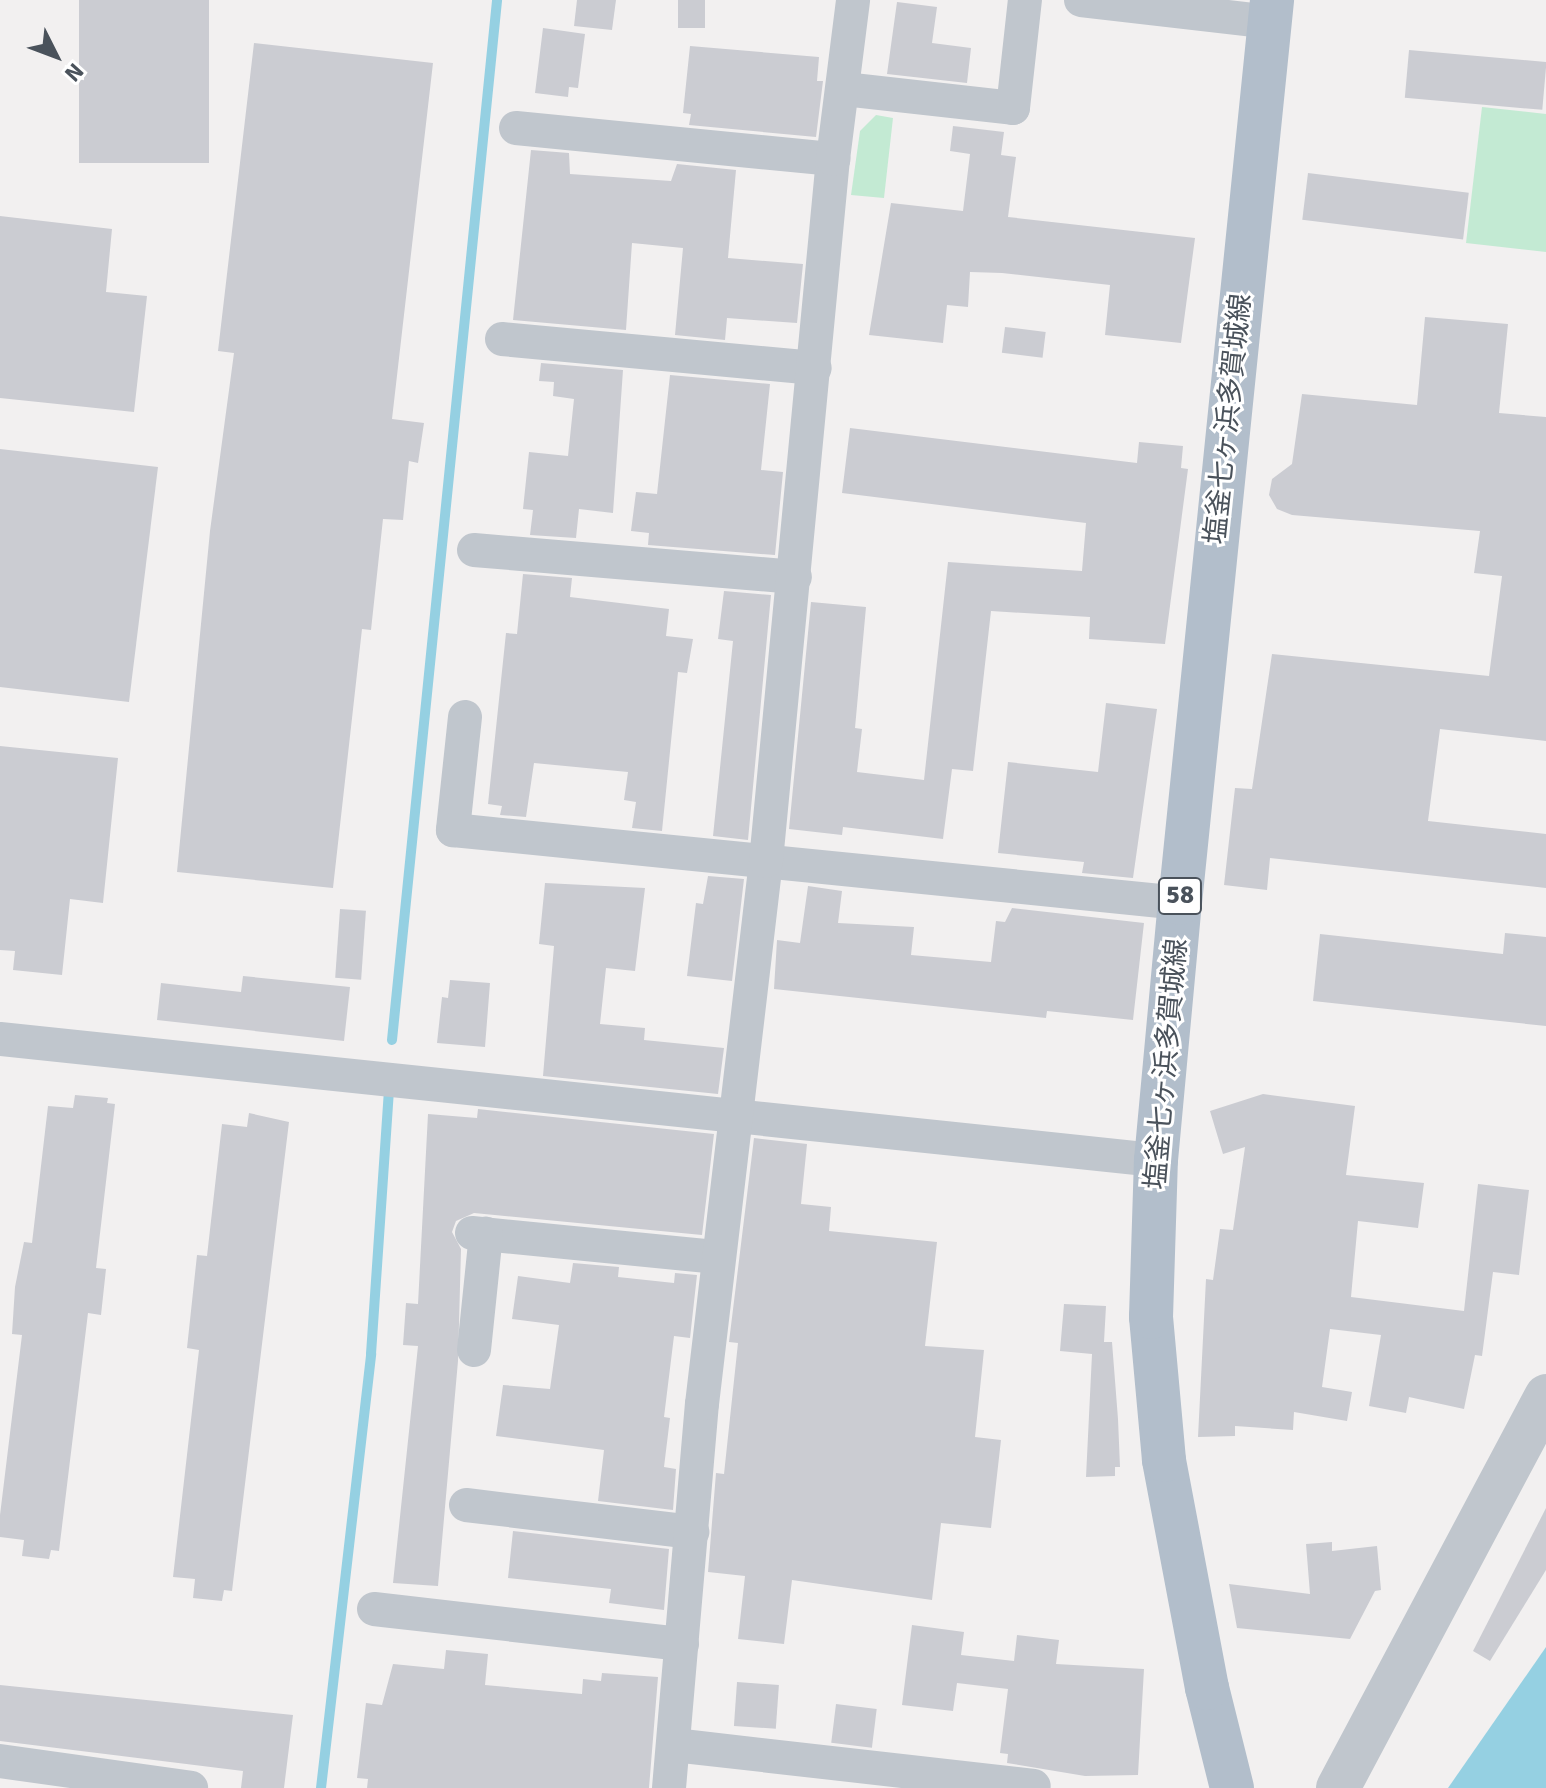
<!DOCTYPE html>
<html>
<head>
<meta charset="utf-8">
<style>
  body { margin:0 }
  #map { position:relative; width:1546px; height:1788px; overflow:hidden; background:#f2f0f0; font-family:Signika,"Noto Sans JP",sans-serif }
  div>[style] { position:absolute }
  .green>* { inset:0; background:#c3ead3 }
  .water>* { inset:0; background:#95d0e2 }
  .stream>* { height:10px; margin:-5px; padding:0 5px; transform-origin:5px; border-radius:5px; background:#95d0e2 }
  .building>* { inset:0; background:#cbccd2; transform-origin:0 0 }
  .minor>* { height:34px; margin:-17px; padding:0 17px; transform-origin:17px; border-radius:17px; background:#c0c6cd }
  .tertiary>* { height:44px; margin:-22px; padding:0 22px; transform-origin:22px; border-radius:22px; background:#c0c6cd }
  .primary>* { height:44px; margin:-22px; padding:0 22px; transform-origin:22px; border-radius:22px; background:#b2becb }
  span { translate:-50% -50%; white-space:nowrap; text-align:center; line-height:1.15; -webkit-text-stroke:6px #fff; paint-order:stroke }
  .shield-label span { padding:2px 6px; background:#fff; border:2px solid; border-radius:6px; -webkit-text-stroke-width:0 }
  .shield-label { font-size:26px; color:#4a525b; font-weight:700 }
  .street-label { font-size:28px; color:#4a525b }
  .north { position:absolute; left:16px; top:16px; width:80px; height:80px; -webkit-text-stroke:6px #fff; paint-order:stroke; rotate:132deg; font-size:22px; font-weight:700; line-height:32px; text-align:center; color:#4a525b }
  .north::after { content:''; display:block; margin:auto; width:28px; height:36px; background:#4a525b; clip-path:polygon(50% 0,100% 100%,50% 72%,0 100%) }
</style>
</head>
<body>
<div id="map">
  <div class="green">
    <i style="clip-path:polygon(1482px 107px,1546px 114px,1546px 252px,1466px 243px)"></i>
    <i style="clip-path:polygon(876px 115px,893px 118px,884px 198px,851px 195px,860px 131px)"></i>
  </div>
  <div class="water">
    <i style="clip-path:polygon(1546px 1647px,1546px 1788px,1448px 1788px)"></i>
  </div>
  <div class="stream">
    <i style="left:392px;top:1040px;width:1045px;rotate:-84.23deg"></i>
    <i style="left:321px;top:1788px;width:437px;rotate:-83.4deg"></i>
    <i style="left:371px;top:1354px;width:262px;rotate:-86.1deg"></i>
  </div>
  <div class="building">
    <i style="left:79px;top:0;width:130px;height:163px"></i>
    <i style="clip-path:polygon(577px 0,616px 0,612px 30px,574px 26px)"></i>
    <i style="left:678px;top:0;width:27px;height:28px"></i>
    <i style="clip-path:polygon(897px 2px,937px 7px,932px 43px,971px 48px,967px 83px,887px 74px)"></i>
    <i style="clip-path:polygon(543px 28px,585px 34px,578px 88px,569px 87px,568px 97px,535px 93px)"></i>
    <i style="clip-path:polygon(254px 43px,433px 63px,392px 419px,424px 423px,418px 463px,409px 461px,403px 520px,383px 519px,371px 630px,362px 629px,333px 888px,177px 872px,210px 531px,234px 353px,218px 351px)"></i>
    <i style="clip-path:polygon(690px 46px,819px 57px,817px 81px,823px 81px,816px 137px,689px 125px,691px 114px,683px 113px)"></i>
    <i style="left:1409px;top:50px;width:138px;height:48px;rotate:5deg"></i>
    <i style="clip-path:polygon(953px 126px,1004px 132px,1001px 155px,1016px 157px,1008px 217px,1195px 238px,1181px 343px,1105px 335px,1110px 285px,1002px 273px,970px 272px,968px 307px,947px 305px,943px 343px,869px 335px,891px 203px,963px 211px,970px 154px,950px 151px)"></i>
    <i style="clip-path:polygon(531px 150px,569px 153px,570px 174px,671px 181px,677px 164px,736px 170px,728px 258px,803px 264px,797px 323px,727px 318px,725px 340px,675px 335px,683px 248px,632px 243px,626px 330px,513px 320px)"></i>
    <i style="left:1308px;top:173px;width:162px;height:47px;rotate:7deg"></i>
    <i style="clip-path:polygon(0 216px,112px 229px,106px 292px,147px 296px,134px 412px,0 398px)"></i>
    <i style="clip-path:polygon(1425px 317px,1508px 324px,1499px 413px,1546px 417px,1546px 741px,1440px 729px,1428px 821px,1546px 834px,1546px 888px,1270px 858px,1267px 890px,1224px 885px,1235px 788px,1252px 789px,1272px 654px,1489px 676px,1502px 576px,1474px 573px,1480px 531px,1292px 515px,1277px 509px,1269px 495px,1272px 479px,1292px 464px,1302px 394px,1417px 405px)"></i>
    <i style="left:1005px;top:327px;width:41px;height:26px;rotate:7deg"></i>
    <i style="clip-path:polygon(541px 363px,623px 370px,613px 513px,579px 509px,576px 538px,530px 535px,533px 510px,523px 509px,529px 452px,568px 456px,574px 399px,553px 396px,554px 382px,539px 381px)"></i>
    <i style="clip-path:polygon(670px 375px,770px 384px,761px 470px,783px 472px,775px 555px,648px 545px,649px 533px,631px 531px,636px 492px,657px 494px)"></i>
    <i style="clip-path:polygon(850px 428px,1137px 463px,1139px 442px,1183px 446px,1181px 468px,1188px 469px,1165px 644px,1089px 639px,1090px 617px,991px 611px,973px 771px,952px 769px,943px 839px,843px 827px,842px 835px,789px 829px,811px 602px,866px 607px,855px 728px,862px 729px,857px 772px,924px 780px,948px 562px,1082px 571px,1086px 523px,842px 493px)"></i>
    <i style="clip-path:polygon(0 449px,158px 467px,129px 702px,0 687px)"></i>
    <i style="clip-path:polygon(523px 574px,572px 578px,570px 597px,669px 609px,666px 636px,693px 639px,687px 673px,678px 672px,662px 831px,632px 828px,636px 802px,624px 800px,628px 772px,534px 763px,526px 817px,500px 815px,502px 806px,488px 804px,506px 633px,517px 634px)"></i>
    <i style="clip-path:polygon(724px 591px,771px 595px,748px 840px,713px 836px,733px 641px,718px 639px)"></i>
    <i style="clip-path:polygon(1106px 703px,1157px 709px,1133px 878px,1082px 873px,1084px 862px,998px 853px,1008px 762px,1098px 772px)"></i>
    <i style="clip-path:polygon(0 746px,118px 758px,103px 903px,70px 899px,62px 975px,13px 970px,15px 951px,0 950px)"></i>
    <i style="clip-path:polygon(708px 876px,744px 879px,732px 981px,687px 976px,696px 903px,703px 904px)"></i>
    <i style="clip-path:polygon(545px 883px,645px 888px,635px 971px,606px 968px,600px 1024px,645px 1028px,644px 1040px,724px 1048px,718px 1094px,543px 1076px,554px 946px,539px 944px)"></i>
    <i style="clip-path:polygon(808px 886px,842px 891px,838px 923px,914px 927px,911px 955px,991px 962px,996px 921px,1005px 922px,1012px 908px,1144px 923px,1133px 1020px,1047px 1011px,1046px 1018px,774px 989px,777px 940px,800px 943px)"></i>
    <i style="left:340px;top:909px;width:26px;height:69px;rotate:4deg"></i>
    <i style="clip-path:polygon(1505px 933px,1546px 937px,1546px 1026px,1313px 1001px,1320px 934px,1503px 954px)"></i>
    <i style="clip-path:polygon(243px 976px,350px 987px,344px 1041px,157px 1020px,161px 983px,241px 992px)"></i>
    <i style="clip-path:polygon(450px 980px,490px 983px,485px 1047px,437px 1043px,442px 997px,448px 998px)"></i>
    <i style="clip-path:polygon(1263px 1094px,1355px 1106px,1346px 1175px,1424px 1183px,1418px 1228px,1358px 1221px,1351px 1297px,1464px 1311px,1478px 1184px,1529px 1190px,1519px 1275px,1493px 1272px,1482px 1356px,1475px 1355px,1464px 1409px,1409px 1397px,1406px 1413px,1369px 1406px,1381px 1335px,1330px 1329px,1322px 1387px,1352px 1392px,1347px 1421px,1294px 1412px,1293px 1430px,1235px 1426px,1235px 1436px,1198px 1437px,1206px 1279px,1213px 1280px,1220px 1229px,1233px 1230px,1245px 1147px,1223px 1154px,1210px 1111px)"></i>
    <i style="clip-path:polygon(75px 1095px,108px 1098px,107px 1103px,115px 1104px,96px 1268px,106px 1269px,101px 1315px,88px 1313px,59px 1551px,51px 1550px,49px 1559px,22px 1556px,24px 1540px,0 1537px,0 1515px,22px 1335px,12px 1334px,15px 1287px,24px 1242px,32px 1243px,48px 1106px,73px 1108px)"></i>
    <i style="clip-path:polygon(478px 1109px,714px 1134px,702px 1235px,474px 1213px,456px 1221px,452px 1232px,461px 1249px,458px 1361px,438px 1586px,393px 1583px,418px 1346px,403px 1345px,406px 1303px,418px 1304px,428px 1114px,477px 1118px)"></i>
    <i style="clip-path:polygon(249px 1113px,289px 1122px,232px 1591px,224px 1590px,222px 1601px,193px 1598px,195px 1579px,173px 1577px,199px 1350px,187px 1348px,197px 1255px,207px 1256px,222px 1124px,247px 1127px)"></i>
    <i style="clip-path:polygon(754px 1138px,807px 1144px,801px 1204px,831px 1207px,829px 1231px,937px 1242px,925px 1346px,984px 1350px,975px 1437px,1001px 1440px,991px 1528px,941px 1523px,932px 1600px,792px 1580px,784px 1644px,738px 1639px,745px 1576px,708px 1572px,716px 1473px,724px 1474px,738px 1343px,729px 1342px)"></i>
    <i style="clip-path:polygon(573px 1263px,619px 1267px,618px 1277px,674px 1283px,675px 1273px,697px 1275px,690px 1338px,674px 1336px,664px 1417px,670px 1418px,664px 1467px,676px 1469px,673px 1510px,598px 1501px,604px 1450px,496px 1436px,503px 1385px,550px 1389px,559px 1325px,512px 1319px,518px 1276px,570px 1283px)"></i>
    <i style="clip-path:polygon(1064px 1304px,1106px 1306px,1104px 1342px,1112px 1342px,1118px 1419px,1120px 1467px,1115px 1467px,1115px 1476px,1086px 1477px,1092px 1354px,1060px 1351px)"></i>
    <i style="clip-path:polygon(1546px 1508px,1546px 1570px,1490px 1661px,1473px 1651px)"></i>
    <i style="clip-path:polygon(513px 1531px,669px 1549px,664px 1610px,609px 1603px,611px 1589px,508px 1578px)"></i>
    <i style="clip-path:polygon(1332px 1542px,1332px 1551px,1377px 1546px,1381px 1590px,1375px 1591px,1350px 1639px,1237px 1628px,1229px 1584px,1310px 1594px,1306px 1544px)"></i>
    <i style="clip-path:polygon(912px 1625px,964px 1632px,961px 1655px,1014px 1661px,1017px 1635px,1059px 1640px,1056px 1664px,1144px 1669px,1138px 1775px,1085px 1776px,1007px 1763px,1008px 1754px,1000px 1753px,1008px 1689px,957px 1683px,953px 1711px,902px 1705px)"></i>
    <i style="clip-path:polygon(446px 1650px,488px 1654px,485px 1685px,582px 1694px,583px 1679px,601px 1681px,602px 1673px,658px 1677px,649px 1788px,367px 1788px,368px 1779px,357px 1778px,366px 1703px,382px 1705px,393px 1664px,444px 1669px)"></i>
    <i style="left:737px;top:1682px;width:42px;height:44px;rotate:4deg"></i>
    <i style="clip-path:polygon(0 1685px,293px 1715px,284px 1788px,241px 1788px,243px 1771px,0 1741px)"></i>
    <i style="left:836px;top:1704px;width:41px;height:39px;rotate:7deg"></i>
  </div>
  <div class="minor">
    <i style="left:1081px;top:0;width:190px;rotate:6.6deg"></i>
    <i style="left:844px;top:89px;width:170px;rotate:6.4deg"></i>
    <i style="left:1013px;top:108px;width:109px;rotate:-83.7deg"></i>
    <i style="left:516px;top:128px;width:319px;rotate:5.6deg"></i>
    <i style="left:502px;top:339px;width:314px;rotate:5.3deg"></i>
    <i style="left:474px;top:550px;width:322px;rotate:4.8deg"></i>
    <i style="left:465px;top:717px;width:114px;rotate:96.1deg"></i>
    <i style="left:453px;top:830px;width:731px;rotate:5.73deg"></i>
    <i style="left:0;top:1039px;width:1162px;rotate:5.98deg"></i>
    <i style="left:472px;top:1233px;width:247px;rotate:5.6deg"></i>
    <i style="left:474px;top:1350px;width:117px;rotate:-84.1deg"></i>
    <i style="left:466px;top:1505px;width:228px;rotate:6.8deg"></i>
    <i style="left:374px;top:1609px;width:310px;rotate:6.5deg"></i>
    <i style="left:674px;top:1745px;width:362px;rotate:6.5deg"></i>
    <i style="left:0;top:1761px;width:193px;rotate:8deg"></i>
    <i style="left:669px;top:1788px;width:385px;rotate:-85.1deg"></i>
    <i style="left:702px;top:1404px;width:547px;rotate:-83.28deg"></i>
    <i style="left:766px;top:861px;width:705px;rotate:-84.55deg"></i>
    <i style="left:833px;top:159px;width:160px;rotate:-82.8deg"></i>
  </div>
  <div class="tertiary">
    <i style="left:1338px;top:1788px;width:444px;rotate:-62deg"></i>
  </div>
  <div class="primary">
    <i style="left:1232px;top:1788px;width:103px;rotate:-104deg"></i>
    <i style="left:1207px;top:1688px;width:232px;rotate:-100.7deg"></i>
    <i style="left:1164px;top:1460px;width:144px;rotate:-95.2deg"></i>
    <i style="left:1151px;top:1317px;width:157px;rotate:-88.2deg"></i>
    <i style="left:1156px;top:1160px;width:258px;rotate:-84.7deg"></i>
    <i style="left:1180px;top:903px;width:908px;rotate:-84.18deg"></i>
  </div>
  <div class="shield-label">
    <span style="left:1180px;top:896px">58</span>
  </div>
  <div class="street-label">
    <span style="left:1228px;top:419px;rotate:-84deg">塩釜七ヶ浜多賀城線</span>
    <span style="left:1166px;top:1064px;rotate:-85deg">塩釜七ヶ浜多賀城線</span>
  </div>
  <div class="north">N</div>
</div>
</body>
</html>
